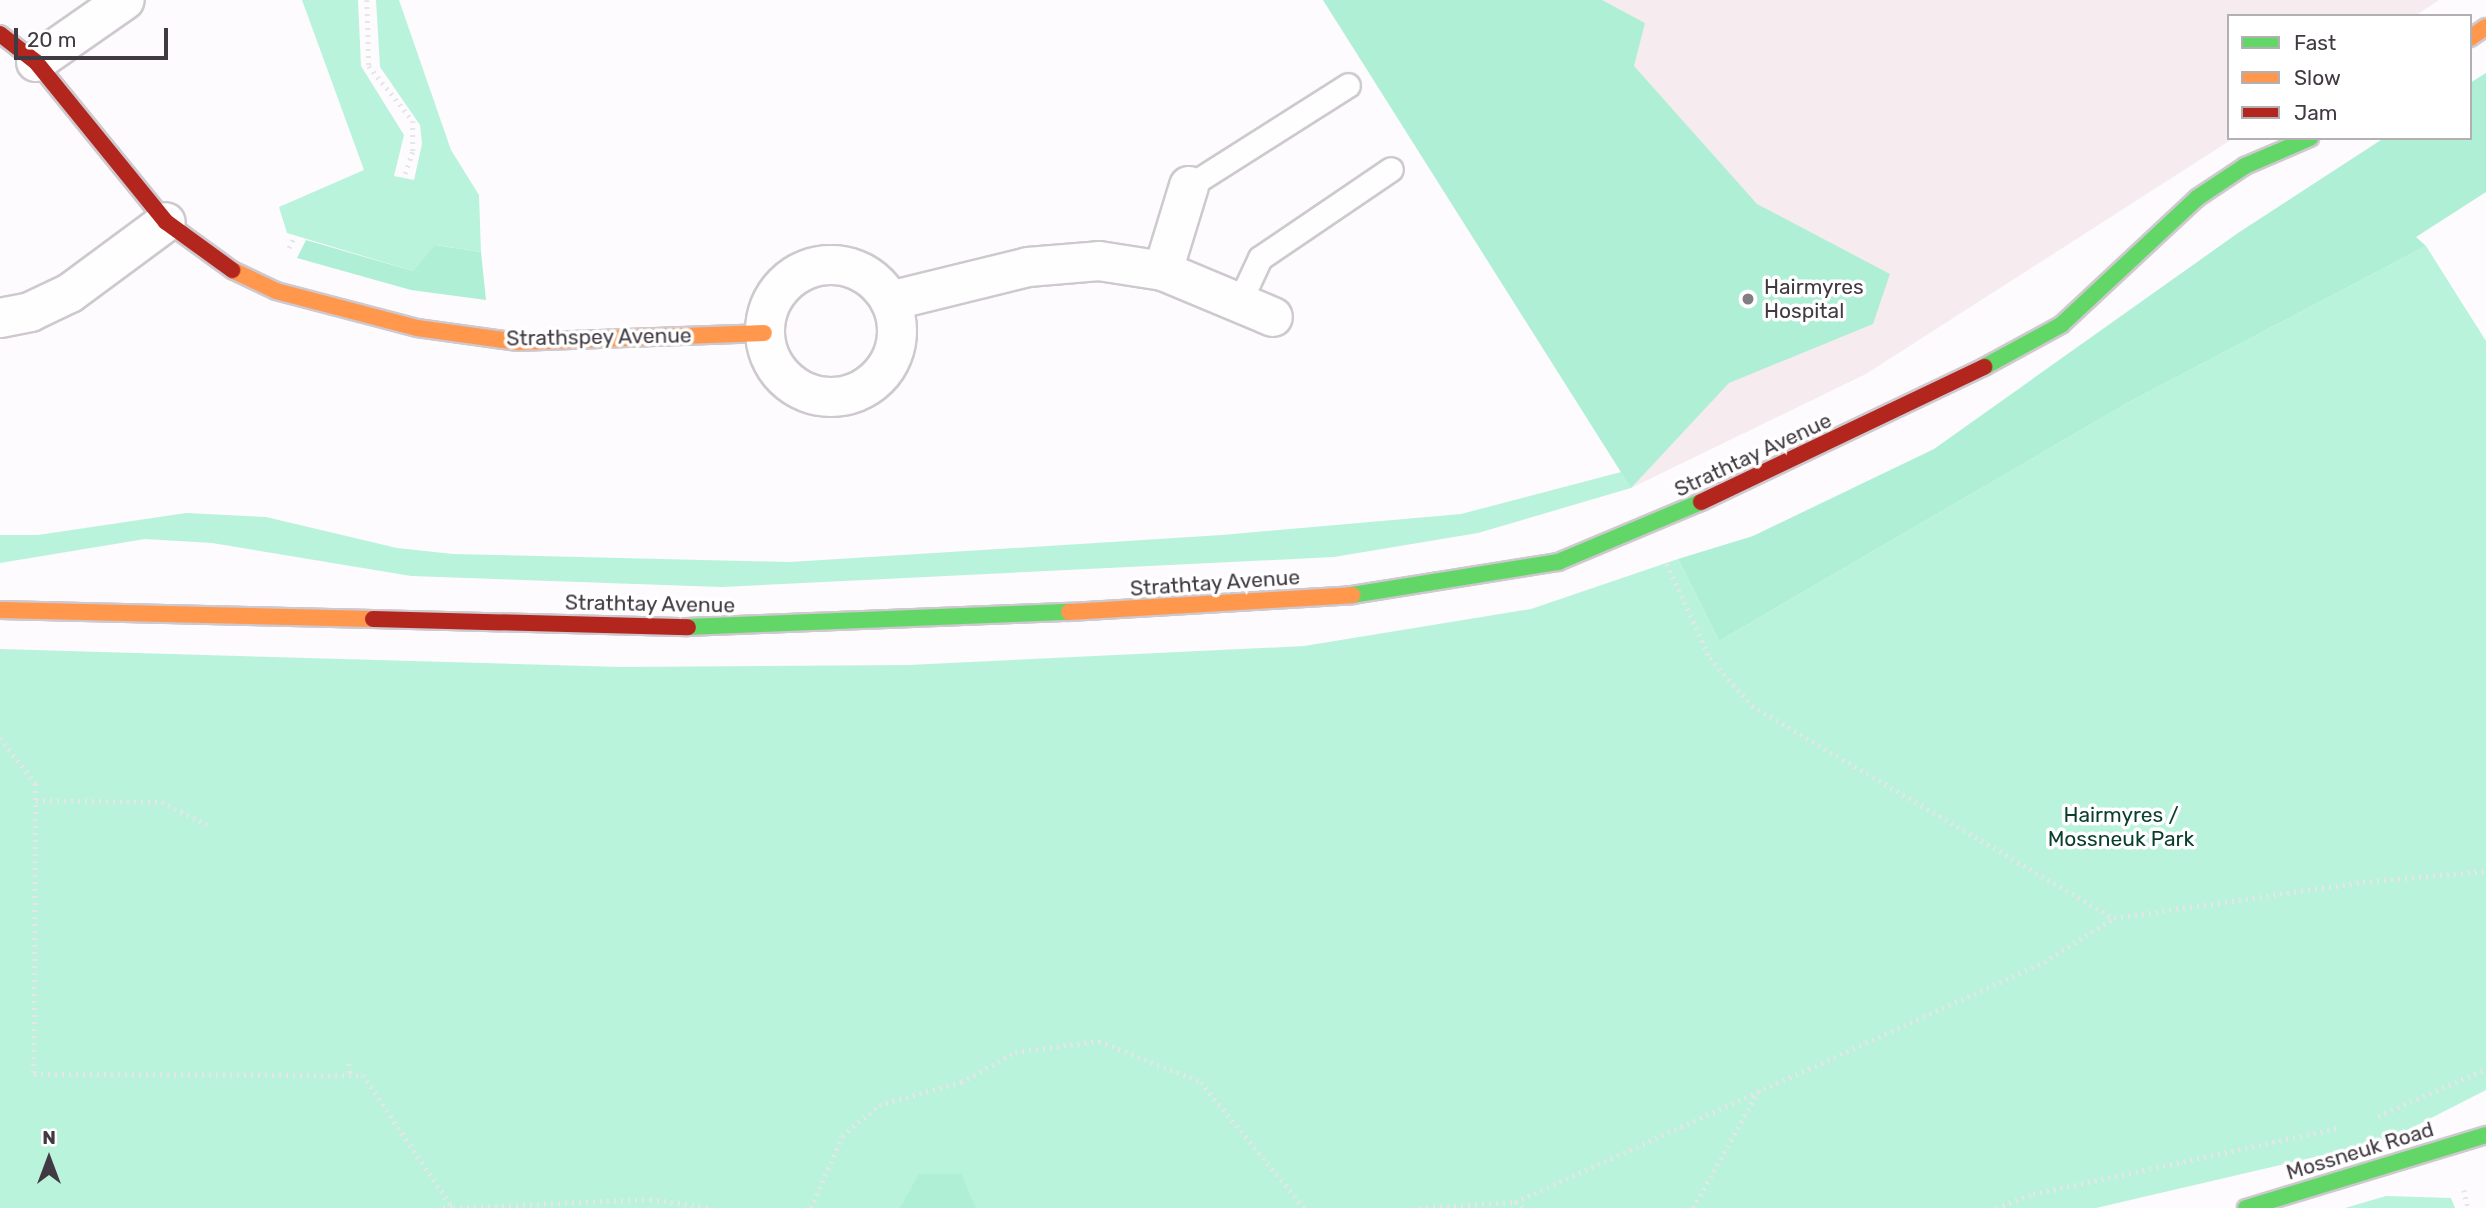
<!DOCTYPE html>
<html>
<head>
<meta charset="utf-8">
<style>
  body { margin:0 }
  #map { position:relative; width:2486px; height:1208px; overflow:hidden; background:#fdfbfe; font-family:Rubik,sans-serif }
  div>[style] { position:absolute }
  .medical>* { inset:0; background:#f6ecf0 }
  .green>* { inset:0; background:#baf3db }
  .forest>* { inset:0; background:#aeefd5 }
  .path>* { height:4.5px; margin-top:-2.25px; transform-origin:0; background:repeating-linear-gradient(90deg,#e6e6e6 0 2px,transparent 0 7px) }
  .roads { filter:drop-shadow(2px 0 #cec9cf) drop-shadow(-2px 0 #cec9cf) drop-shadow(0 2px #cec9cf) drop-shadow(0 -2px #cec9cf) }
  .lane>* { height:23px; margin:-11.5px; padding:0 11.5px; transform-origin:11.5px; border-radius:11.5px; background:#fffeff }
  .street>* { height:38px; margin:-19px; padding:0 19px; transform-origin:19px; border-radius:19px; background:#fffeff }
  .street>.ring { margin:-19px; padding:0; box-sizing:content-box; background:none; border:38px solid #fffeff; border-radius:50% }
  .fast>* { height:16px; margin:-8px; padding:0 8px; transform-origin:8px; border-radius:8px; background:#63d668 }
  .slow>* { height:16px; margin:-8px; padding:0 8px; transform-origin:8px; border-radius:8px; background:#ff974d }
  .jam>* { height:16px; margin:-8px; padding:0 8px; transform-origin:8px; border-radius:8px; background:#b3261e }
  .dots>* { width:19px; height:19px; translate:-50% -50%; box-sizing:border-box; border:4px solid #fff; border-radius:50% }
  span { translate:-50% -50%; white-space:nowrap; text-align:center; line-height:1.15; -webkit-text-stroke:7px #fff; paint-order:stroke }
  .poi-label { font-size:21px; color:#423a43 }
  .left { translate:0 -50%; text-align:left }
  .street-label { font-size:21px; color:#423a43 }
  .park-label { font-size:21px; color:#093f2c }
  .legend { position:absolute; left:2227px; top:14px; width:245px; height:126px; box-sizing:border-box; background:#fff; border:2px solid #b3b0b4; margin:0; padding:9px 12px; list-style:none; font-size:21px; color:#423a43 }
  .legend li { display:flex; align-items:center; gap:14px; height:35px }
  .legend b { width:35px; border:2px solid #b3b0b4 }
  .north { position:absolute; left:14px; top:1124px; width:70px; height:70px; -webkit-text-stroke:5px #fff; paint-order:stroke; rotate:0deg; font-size:19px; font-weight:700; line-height:28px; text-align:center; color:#423a43 }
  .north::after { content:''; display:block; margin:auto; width:24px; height:32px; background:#423a43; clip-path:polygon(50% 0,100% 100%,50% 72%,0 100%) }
  .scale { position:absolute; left:14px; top:28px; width:154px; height:32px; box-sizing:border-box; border:4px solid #423a43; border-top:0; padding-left:9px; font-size:21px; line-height:24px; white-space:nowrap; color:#423a43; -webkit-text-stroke:5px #fff; paint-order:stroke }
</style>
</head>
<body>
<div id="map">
  <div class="medical">
    <i style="clip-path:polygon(1323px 0,2439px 0,2415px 16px,2229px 16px,2229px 138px,2234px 138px,1866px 374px,1631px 488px)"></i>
  </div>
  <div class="green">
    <i style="clip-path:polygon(302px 0,358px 0,361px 66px,404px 135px,394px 176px,414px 180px,422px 144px,420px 125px,380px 67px,376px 0,399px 0,451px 150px,479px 195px,481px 252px,436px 245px,413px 271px,287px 233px,279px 207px,364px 170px)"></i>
    <i style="clip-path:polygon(2426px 246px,2486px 341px,2486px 1090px,2388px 1140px,2096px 1208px,0 1208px,0 649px,619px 667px,908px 665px,1304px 646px,1531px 609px,1678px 559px,1719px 641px,2129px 402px)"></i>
    <i style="clip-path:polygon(1621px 472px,1631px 488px,1478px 533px,1334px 557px,721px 587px,411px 576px,212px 543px,145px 539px,0 563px,0 535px,38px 535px,186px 513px,266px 517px,397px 548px,453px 554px,790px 562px,1222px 535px,1461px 514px)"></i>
    <i style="clip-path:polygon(2386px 1196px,2451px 1198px,2455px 1208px,2345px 1208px)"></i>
  </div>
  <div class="forest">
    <i style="clip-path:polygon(1323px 0,1602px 0,1645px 23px,1634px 66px,1757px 204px,1890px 274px,1873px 324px,1729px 383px,1631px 488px)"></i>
    <i style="clip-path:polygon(2486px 73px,2486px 192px,2416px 237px,2426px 246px,2129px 402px,1719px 641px,1678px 559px,1753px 536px,1934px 449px,2238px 233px,2384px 138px,2470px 138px,2470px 83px)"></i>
    <i style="clip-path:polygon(306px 240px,413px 271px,435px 245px,481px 252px,486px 300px,411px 290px,297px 258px)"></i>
    <i style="clip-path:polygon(919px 1174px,961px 1174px,976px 1208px,900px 1208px)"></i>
  </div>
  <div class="path">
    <i style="left:367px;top:0;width:66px;rotate:88.3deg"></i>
    <i style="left:369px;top:66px;width:70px;rotate:51.3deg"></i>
    <i style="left:413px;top:121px;width:31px;rotate:90deg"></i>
    <i style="left:413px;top:152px;width:28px;rotate:109deg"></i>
    <i style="left:289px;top:248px;width:13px;rotate:-67deg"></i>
    <i style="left:1667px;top:564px;width:103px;rotate:65.4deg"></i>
    <i style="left:1710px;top:658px;width:64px;rotate:48.8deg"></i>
    <i style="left:1752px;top:706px;width:420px;rotate:30.4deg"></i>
    <i style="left:2114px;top:918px;width:252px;rotate:-8.2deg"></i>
    <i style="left:2363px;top:882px;width:123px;rotate:-5.1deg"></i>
    <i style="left:0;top:738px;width:58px;rotate:52deg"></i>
    <i style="left:36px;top:784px;width:290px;rotate:90.4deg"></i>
    <i style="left:34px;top:1074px;width:329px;rotate:0.2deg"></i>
    <i style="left:363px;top:1075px;width:159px;rotate:56deg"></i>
    <i style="left:452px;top:1207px;width:9px;rotate:174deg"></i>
    <i style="left:36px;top:800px;width:126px;rotate:0.9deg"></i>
    <i style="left:162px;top:802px;width:51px;rotate:26.6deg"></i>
    <i style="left:349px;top:1064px;width:11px;rotate:85deg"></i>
    <i style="left:2378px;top:1116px;width:118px;rotate:-23.5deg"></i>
    <i style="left:2464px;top:1190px;width:18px;rotate:77deg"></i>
    <i style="left:453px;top:1208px;width:197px;rotate:-2.6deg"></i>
    <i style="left:650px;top:1199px;width:62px;rotate:8.4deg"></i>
    <i style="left:811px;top:1208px;width:78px;rotate:-66.7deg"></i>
    <i style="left:842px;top:1136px;width:48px;rotate:-40deg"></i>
    <i style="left:879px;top:1105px;width:85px;rotate:-15.7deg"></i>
    <i style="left:961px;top:1082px;width:62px;rotate:-29.1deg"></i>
    <i style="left:1015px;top:1052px;width:85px;rotate:-7.5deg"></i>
    <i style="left:1099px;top:1041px;width:110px;rotate:21.9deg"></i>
    <i style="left:1201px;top:1082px;width:163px;rotate:50.7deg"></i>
    <i style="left:1419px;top:1208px;width:96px;rotate:-3.6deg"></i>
    <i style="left:1522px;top:1208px;width:9px;rotate:-139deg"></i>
    <i style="left:1515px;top:1202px;width:581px;rotate:-24.4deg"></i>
    <i style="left:2044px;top:962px;width:83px;rotate:-32.2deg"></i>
    <i style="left:1693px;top:1208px;width:137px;rotate:-60.8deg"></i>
    <i style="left:1996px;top:1208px;width:40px;rotate:-21deg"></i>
    <i style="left:2033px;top:1194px;width:313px;rotate:-12.2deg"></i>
  </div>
  <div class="roads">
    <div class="lane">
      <i style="left:1189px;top:186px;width:188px;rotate:-32.4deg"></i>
      <i style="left:1238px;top:305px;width:52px;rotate:-64.9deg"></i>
      <i style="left:1260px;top:258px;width:158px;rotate:-34.2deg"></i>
    </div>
    <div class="street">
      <i style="left:36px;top:62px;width:108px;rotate:-34.9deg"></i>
      <i class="ring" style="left:765px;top:265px;width:94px;height:94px"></i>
      <i style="left:1163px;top:271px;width:89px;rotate:-73deg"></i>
      <i style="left:890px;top:301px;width:142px;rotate:-13.8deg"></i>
      <i style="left:1028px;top:267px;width:71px;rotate:-4.8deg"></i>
      <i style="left:1099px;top:261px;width:65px;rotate:8.9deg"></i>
      <i style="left:1163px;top:271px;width:119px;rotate:22.7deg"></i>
      <i style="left:0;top:318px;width:31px;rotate:-11deg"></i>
      <i style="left:30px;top:312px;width:44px;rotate:-25.4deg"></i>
      <i style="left:70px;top:293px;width:119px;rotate:-36.5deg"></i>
    </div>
    <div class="fast">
      <i style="left:1984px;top:367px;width:88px;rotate:-28.6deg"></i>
      <i style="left:2061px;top:325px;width:186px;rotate:-43deg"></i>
      <i style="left:2197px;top:198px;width:58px;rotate:-33.7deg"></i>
      <i style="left:2245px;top:166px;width:71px;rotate:-23.3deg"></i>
      <i style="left:1352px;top:595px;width:209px;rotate:-9.1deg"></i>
      <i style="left:1558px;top:562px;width:155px;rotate:-22.8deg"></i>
      <i style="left:688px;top:627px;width:381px;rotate:-2.3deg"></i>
      <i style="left:2246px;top:1208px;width:251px;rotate:-16.9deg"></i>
    </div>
    <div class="slow">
      <i style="left:2470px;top:38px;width:19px;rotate:-35deg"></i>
      <i style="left:232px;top:270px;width:49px;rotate:25.5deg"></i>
      <i style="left:276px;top:291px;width:146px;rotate:14.7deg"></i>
      <i style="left:417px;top:328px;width:102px;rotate:7.9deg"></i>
      <i style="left:518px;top:342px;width:246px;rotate:-2.1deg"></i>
      <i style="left:0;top:610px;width:373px;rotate:1.4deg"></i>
      <i style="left:1069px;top:612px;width:284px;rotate:-3.4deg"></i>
    </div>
    <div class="jam">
      <i style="left:0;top:34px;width:46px;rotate:37.9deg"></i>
      <i style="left:36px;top:62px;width:206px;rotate:50.9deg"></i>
      <i style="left:166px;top:222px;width:82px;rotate:36deg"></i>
      <i style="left:1701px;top:502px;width:314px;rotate:-25.5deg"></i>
      <i style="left:373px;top:619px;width:315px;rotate:1.5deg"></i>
    </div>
  </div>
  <div class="dots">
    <i style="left:1748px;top:299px;background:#837e84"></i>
  </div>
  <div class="poi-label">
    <span class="left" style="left:1764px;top:299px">Hairmyres<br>Hospital</span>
  </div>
  <div class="street-label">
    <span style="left:599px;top:337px;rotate:-1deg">Strathspey Avenue</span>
    <span style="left:1753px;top:455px;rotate:-25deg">Strathtay Avenue</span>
    <span style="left:1215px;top:583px;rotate:-4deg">Strathtay Avenue</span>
    <span style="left:650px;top:604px;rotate:1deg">Strathtay Avenue</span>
    <span style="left:2360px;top:1151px;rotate:-17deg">Mossneuk Road</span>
  </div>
  <div class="park-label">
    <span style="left:2121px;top:827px">Hairmyres /<br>Mossneuk Park</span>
  </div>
  <ul class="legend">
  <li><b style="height:9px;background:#63d668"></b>Fast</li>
  <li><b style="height:9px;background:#ff974d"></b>Slow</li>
  <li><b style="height:9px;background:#b3261e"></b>Jam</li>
  </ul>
  <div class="north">N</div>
  <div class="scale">20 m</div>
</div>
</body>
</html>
